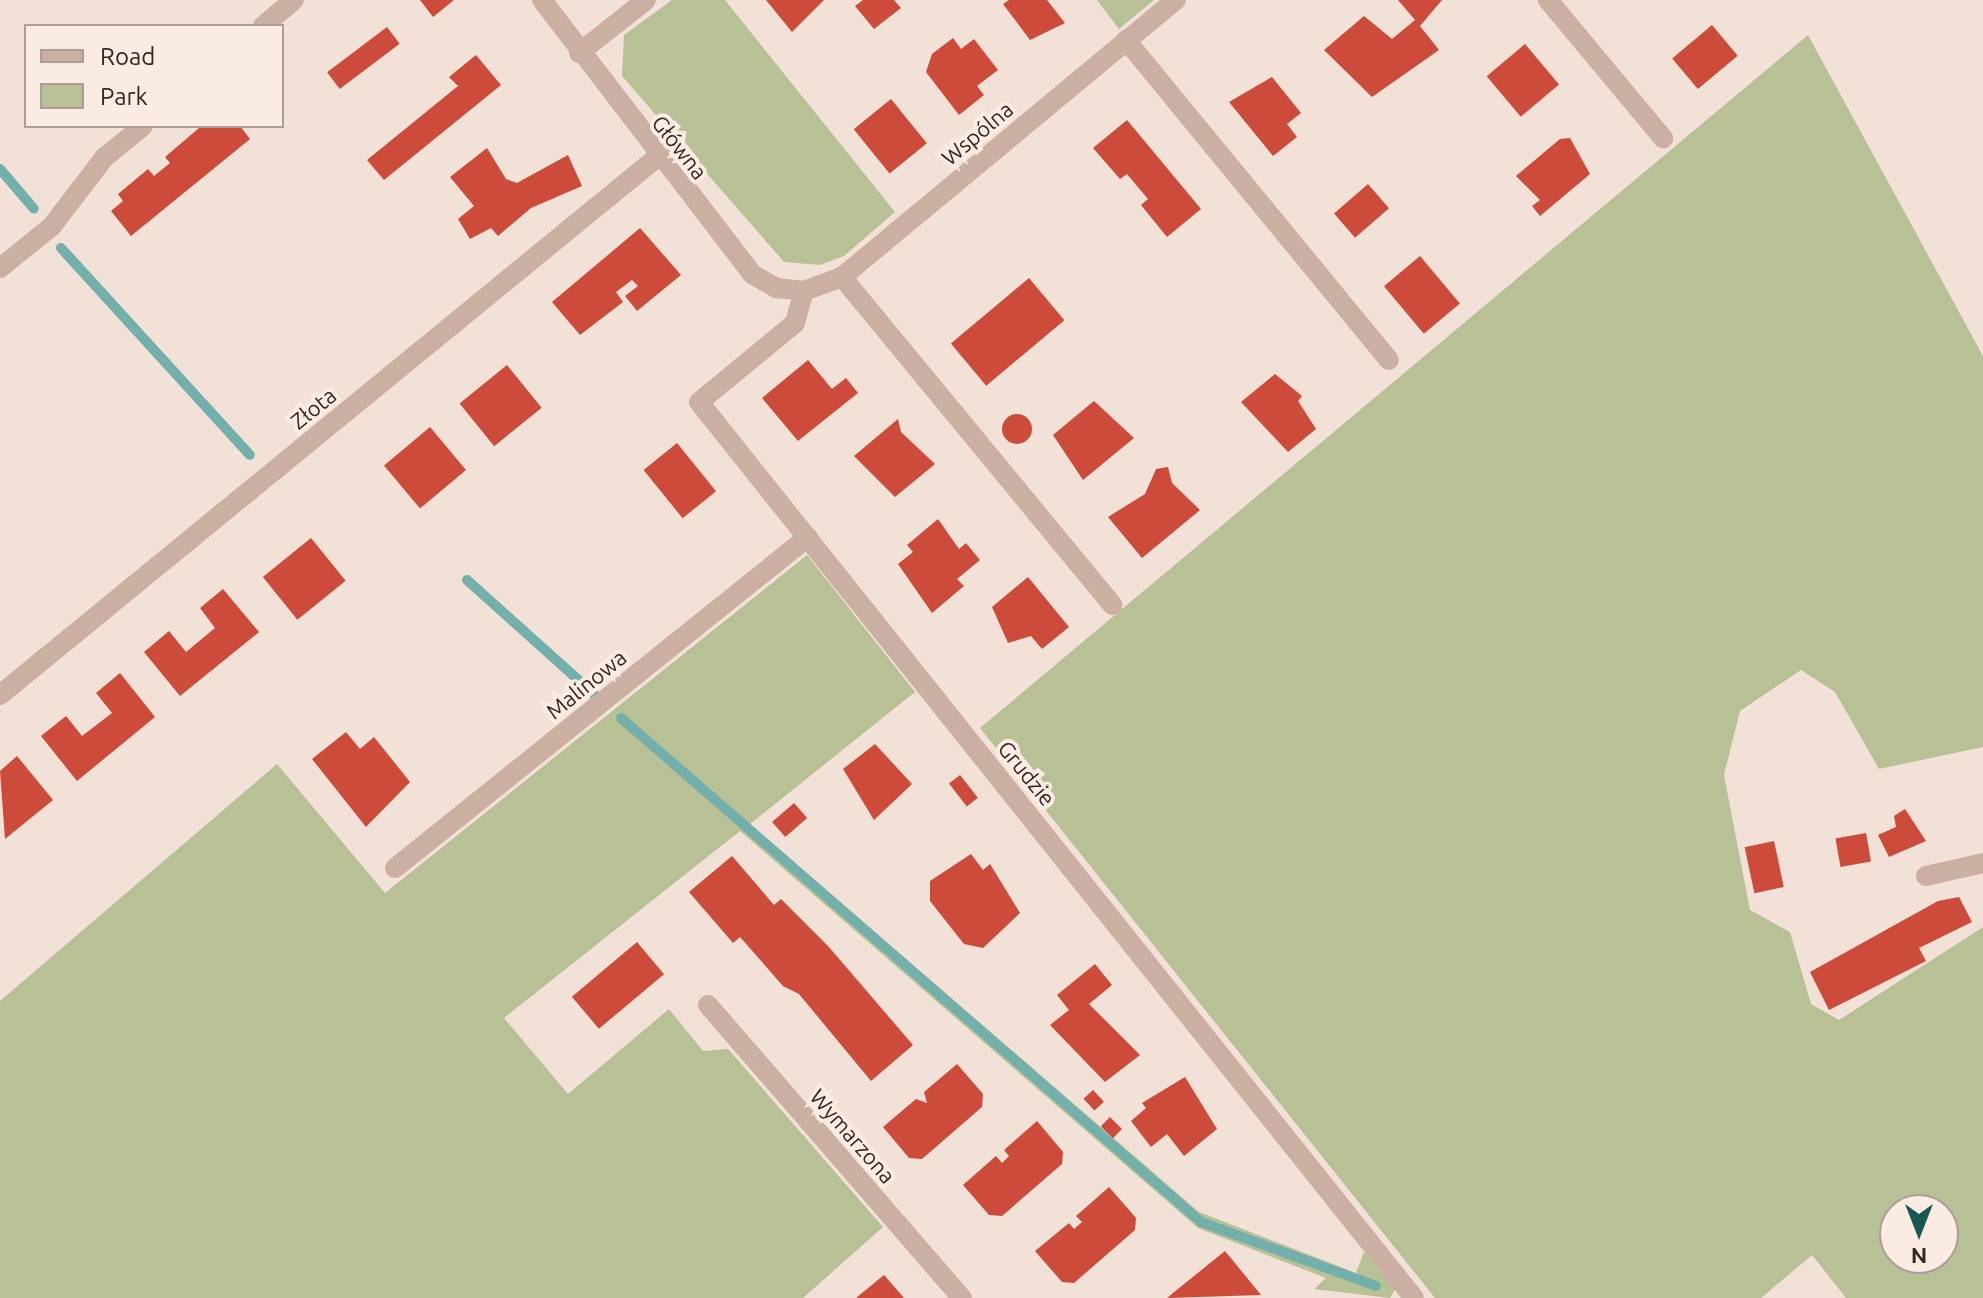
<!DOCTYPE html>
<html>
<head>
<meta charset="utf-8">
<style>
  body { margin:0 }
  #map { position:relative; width:1983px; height:1298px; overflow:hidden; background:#f2e1d6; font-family:Ubuntu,sans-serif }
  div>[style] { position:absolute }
  .green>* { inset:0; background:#b8c196 }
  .stream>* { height:10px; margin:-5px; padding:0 5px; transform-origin:5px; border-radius:5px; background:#74b0ab }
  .building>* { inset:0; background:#cc4b3a; transform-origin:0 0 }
  .round { border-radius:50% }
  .minor>* { height:20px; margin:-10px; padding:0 10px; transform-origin:10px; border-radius:10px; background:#caafa2 }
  span { translate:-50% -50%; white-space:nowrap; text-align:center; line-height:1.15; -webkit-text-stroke:8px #faece3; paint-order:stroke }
  .street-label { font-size:22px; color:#342825 }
  .legend { position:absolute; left:24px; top:24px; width:260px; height:104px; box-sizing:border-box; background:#faece3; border:2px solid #ab9e97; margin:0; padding:10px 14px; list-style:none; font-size:24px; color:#342825 }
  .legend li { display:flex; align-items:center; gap:16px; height:40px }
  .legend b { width:40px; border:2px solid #ab9e97 }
  .north { position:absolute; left:1879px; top:1194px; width:80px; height:80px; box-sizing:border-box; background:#faece3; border:2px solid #ab9e97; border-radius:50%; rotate:180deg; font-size:22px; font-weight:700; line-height:32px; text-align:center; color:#342825 }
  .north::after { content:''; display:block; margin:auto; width:28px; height:36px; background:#195753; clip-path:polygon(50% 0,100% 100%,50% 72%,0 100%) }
</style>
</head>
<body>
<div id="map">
  <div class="green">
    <i style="clip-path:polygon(672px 0,725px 0,895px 212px,844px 256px,820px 265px,784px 262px,622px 76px,624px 35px)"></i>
    <i style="clip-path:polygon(1097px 0,1154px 0,1119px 29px)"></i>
    <i style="clip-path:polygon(evenodd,1808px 35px,1983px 356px,1983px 747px,1879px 769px,1835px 692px,1801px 670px,1740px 711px,1724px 775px,1750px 910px,1790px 932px,1811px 1004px,1839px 1020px,1983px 927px,1983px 1298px,1846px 1298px,1812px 1255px,1761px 1298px,1435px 1298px,980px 728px,1808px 35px,1895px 1210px,1943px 1210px,1943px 1258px,1895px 1258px,1895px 1210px)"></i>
    <i style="clip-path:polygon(807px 555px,915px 692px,750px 824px,1199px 1212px,1356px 1273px,1364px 1252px,1396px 1288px,1390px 1298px,1314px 1289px,1326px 1278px,1198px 1228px,740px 831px,504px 1018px,568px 1094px,669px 1009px,703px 1051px,728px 1049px,883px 1227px,803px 1298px,0 1298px,0 1001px,277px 764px,385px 893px)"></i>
  </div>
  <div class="stream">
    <i style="left:0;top:169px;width:52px;rotate:49.6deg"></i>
    <i style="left:61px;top:248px;width:280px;rotate:47.6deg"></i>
    <i style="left:467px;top:580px;width:171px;rotate:41.9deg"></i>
    <i style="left:621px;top:718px;width:768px;rotate:40.99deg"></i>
    <i style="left:1201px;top:1222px;width:186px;rotate:20.1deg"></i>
  </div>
  <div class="building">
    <i style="clip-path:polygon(420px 0,454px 0,433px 17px)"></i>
    <i style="clip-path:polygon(766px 0,824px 0,792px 32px)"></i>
    <i style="clip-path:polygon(863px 0,894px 0,901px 8px,874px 29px,855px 6px)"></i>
    <i style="clip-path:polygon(1009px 0,1047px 0,1065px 23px,1030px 40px,1003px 4px)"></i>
    <i style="clip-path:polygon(1398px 0,1442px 0,1420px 26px,1439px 50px,1372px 97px,1324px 50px,1364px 16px,1392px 39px,1415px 20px)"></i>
    <i style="left:1712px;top:25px;width:40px;height:52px;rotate:50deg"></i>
    <i style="left:387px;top:27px;width:21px;height:75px;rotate:53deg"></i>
    <i style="clip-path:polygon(953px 38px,961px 49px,974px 39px,998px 70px,977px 86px,984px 95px,959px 115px,926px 72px,932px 54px)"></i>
    <i style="left:1525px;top:44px;width:53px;height:50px;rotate:50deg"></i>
    <i style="clip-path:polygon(476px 55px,501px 85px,384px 180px,367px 160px,458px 86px,449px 77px)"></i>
    <i style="clip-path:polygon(1272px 77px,1301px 113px,1287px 124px,1297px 137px,1273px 156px,1229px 102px)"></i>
    <i style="left:891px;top:99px;width:57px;height:48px;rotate:51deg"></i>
    <i style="clip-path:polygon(1127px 120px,1201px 209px,1167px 237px,1141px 205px,1148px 199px,1137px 186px,1127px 174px,1120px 179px,1093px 148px)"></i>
    <i style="clip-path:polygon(240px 126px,250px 139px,131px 236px,111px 211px,123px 201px,118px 194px,148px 169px,154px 176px,170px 163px,165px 157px,199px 128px)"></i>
    <i style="clip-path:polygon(1570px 138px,1590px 174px,1540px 216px,1532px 206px,1540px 200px,1516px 176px,1560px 139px)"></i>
    <i style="clip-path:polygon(487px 148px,506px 179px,517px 183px,568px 155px,582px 186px,531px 208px,498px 236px,491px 228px,470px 239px,458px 219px,474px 206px,450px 177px)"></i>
    <i style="left:1368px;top:184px;width:32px;height:45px;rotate:49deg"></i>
    <i style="clip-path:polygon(640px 228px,681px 275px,637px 311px,625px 296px,638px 286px,632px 280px,616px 292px,623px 302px,580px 335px,552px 302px)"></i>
    <i style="left:1420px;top:256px;width:62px;height:47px;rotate:50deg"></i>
    <i style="left:1029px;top:278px;width:55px;height:102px;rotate:50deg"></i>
    <i style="clip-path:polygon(808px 360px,832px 389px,846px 378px,858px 393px,798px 441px,762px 398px)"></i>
    <i style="left:507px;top:365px;width:55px;height:61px;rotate:51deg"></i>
    <i style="clip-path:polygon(1275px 374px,1302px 396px,1298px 401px,1316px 429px,1288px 452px,1241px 402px)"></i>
    <i style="clip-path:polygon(1094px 401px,1134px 438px,1083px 480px,1053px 435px)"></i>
    <i class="round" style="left:1002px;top:414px;width:30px;height:30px"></i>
    <i style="clip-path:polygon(898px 419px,901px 432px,935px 464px,895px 497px,854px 456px)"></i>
    <i style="left:430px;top:427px;width:56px;height:60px;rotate:50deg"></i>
    <i style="left:677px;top:443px;width:62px;height:43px;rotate:51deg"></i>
    <i style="clip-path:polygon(1168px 467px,1172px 483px,1200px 510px,1142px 558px,1108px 517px,1145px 494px,1156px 469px)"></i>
    <i style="clip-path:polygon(938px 519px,959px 549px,966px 543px,980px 560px,957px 579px,964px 586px,932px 613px,898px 564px,913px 552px,907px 545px)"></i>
    <i style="left:311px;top:538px;width:55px;height:62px;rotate:51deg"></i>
    <i style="clip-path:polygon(1028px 577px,1069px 627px,1042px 649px,1031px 636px,1008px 643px,992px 607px)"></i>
    <i style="clip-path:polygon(223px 589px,259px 632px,180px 696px,144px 652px,169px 631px,186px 652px,215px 628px,200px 608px)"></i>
    <i style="clip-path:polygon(120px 673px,155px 717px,77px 781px,41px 736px,66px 716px,82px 736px,112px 713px,96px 693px)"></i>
    <i style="clip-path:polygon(346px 732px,360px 749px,374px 737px,410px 782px,366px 827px,312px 759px)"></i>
    <i style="clip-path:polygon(875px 744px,912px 784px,874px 820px,843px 769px)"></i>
    <i style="clip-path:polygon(17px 756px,53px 800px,5px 839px,0 771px)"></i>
    <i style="left:960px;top:775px;width:29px;height:14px;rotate:52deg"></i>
    <i style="left:794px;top:803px;width:20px;height:29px;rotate:49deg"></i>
    <i style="clip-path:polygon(1905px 809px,1926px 841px,1889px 857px,1878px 835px,1896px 827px,1894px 816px)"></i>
    <i style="left:1866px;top:833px;width:29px;height:31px;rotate:80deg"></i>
    <i style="left:1774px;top:841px;width:47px;height:30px;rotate:78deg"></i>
    <i style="clip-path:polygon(971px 854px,983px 870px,990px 864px,1020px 913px,983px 948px,964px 944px,930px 901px,930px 881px)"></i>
    <i style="clip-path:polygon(732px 856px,774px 905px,781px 899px,828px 946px,913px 1045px,871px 1081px,799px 994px,783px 986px,740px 937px,733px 943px,689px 892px)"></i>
    <i style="clip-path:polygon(1959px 897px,1972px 922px,1919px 948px,1926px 961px,1829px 1010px,1810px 972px,1938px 901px)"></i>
    <i style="left:637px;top:942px;width:42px;height:85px;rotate:50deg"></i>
    <i style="clip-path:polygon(1095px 964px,1112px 985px,1089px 1004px,1140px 1055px,1105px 1082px,1050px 1025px,1069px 1010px,1057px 995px)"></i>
    <i style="clip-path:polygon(957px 1064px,983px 1094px,982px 1107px,922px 1159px,909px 1158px,883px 1127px,916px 1099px,927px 1103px,924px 1092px)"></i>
    <i style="clip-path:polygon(1185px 1077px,1217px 1129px,1184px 1156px,1167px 1134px,1151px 1147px,1131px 1121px,1146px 1108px,1142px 1103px)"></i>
    <i style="left:1093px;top:1090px;width:16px;height:13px;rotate:47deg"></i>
    <i style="left:1110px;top:1117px;width:17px;height:13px;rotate:45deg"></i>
    <i style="clip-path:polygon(1037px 1121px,1063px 1152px,1062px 1164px,1002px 1216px,989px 1215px,963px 1185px,996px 1156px,1002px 1163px,1009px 1156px,1004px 1150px)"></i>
    <i style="clip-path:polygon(1109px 1187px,1136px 1218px,1135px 1230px,1074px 1283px,1062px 1282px,1035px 1251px,1069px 1223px,1074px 1229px,1082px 1222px,1076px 1216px)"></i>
    <i style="clip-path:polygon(1225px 1251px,1261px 1295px,1167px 1298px,1173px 1293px)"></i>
    <i style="clip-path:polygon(884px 1275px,904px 1298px,856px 1298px)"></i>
  </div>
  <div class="minor">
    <i style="left:542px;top:0;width:345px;rotate:52.5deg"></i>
    <i style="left:752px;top:274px;width:28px;rotate:30deg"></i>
    <i style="left:776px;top:288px;width:28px;rotate:6deg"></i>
    <i style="left:804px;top:291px;width:40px;rotate:-20.2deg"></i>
    <i style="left:842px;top:277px;width:434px;rotate:-39.7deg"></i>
    <i style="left:1548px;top:0;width:180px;rotate:50.2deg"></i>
    <i style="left:263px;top:26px;width:40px;rotate:-40deg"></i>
    <i style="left:1126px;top:40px;width:414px;rotate:50.6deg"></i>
    <i style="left:579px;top:53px;width:85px;rotate:-38.3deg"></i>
    <i style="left:0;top:268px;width:67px;rotate:-38.9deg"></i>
    <i style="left:52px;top:226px;width:86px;rotate:-52.6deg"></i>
    <i style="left:104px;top:158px;width:50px;rotate:-39.4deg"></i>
    <i style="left:842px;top:277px;width:425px;rotate:50.5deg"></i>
    <i style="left:804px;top:291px;width:33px;rotate:106deg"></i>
    <i style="left:795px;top:323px;width:124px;rotate:140.5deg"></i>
    <i style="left:699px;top:402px;width:1146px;rotate:51.41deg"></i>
    <i style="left:0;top:695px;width:848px;rotate:-39.3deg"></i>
    <i style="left:395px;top:868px;width:529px;rotate:-38.71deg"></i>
    <i style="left:1926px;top:876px;width:58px;rotate:-12.8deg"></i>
    <i style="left:708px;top:1005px;width:388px;rotate:49.1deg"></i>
  </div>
  <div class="street-label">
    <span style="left:977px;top:133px;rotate:-40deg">Wspólna</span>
    <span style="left:680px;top:147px;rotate:52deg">Główna</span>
    <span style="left:313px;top:408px;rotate:-39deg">Złota</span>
    <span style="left:586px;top:684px;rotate:-39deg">Malinowa</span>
    <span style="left:1027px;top:773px;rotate:51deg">Grudzie</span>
    <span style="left:853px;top:1136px;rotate:49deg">Wymarzona</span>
  </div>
  <ul class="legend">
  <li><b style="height:10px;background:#caafa2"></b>Road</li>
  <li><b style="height:22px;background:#b8c196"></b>Park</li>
  </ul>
  <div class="north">N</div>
</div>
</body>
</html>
